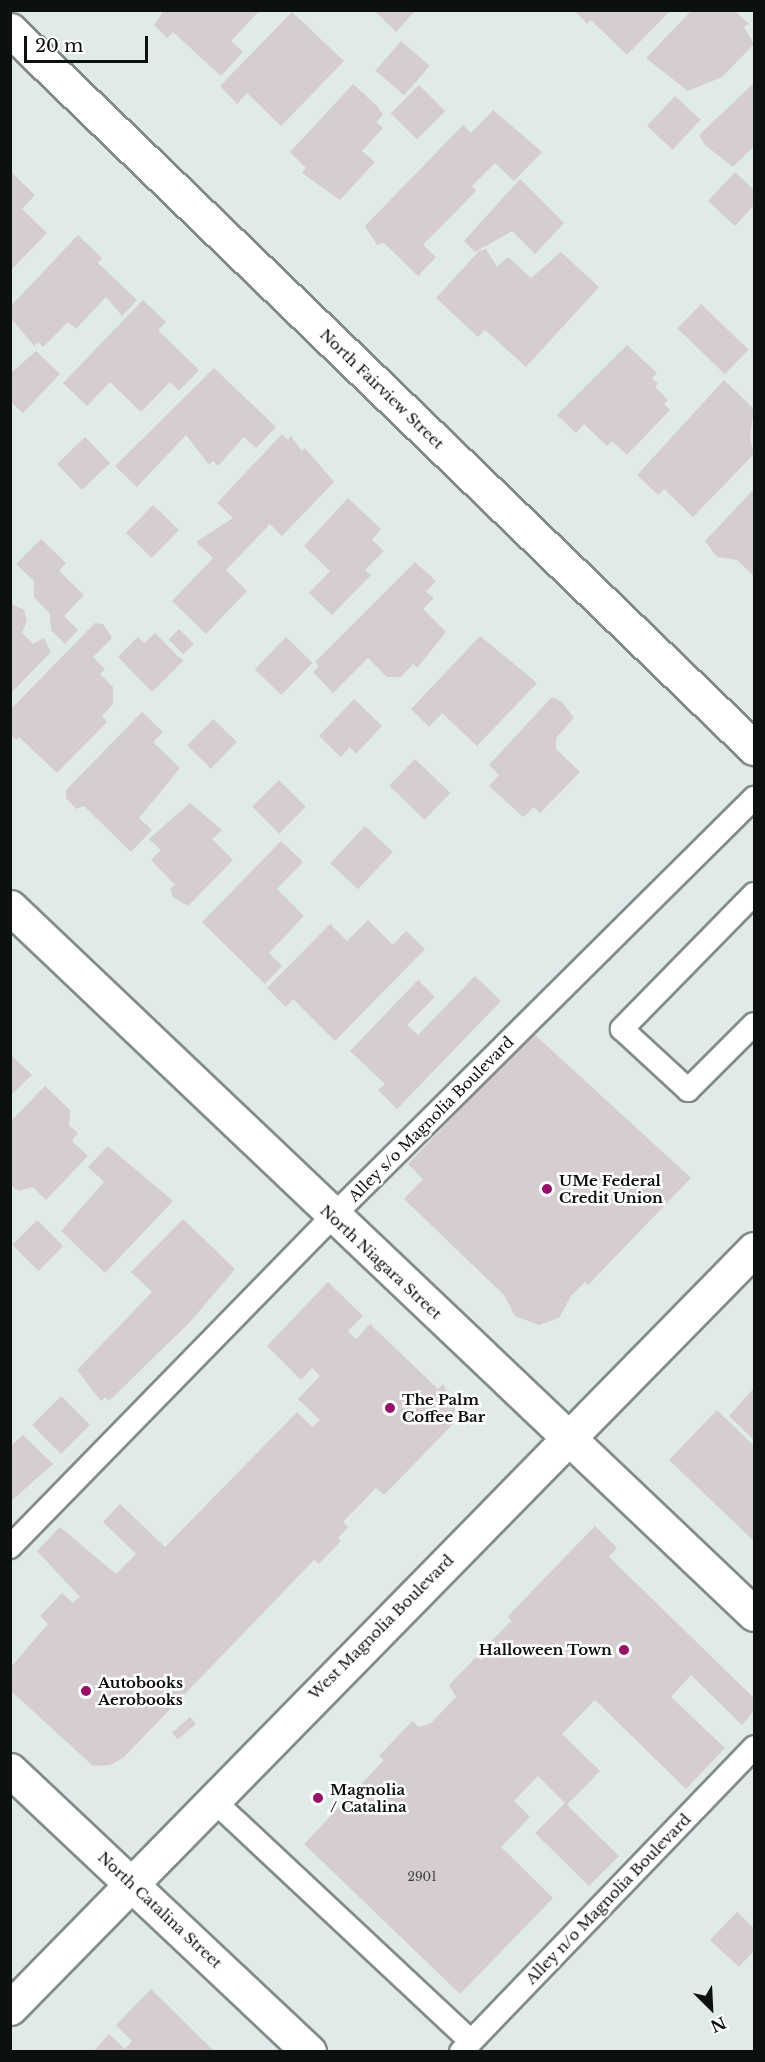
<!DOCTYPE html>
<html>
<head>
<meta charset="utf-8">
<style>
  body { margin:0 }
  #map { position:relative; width:765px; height:2062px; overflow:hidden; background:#e0eae9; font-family:"Libre Baskerville",serif }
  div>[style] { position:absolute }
  .building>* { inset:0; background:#d5cdd1; transform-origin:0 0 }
  .roads { filter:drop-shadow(2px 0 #838c8b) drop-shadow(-2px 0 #838c8b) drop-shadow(0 2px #838c8b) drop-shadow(0 -2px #838c8b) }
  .lane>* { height:22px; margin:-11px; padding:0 11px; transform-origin:11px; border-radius:11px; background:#fff }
  .street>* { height:33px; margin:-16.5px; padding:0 16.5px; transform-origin:16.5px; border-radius:16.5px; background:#fff }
  .secondary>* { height:33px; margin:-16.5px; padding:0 16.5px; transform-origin:16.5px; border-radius:16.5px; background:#fff }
  .dots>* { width:16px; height:16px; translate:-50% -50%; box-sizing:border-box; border:3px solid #fff; border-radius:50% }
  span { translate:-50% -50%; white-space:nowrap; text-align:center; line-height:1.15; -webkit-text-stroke:5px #fff; paint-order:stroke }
  .number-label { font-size:12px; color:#3f3f40 }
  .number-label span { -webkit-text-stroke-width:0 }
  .street-label { font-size:15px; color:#0d1010 }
  .poi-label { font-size:15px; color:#0d1010; font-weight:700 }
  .left { translate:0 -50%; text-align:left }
  .right { translate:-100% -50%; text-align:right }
  .frame { position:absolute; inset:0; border:12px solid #0d1010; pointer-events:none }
  .north { position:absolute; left:681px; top:1978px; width:60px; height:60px; -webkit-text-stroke:4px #fff; paint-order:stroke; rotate:156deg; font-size:16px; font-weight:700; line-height:24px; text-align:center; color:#0d1010 }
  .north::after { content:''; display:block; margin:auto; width:21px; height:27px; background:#0d1010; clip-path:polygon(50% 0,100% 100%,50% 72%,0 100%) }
  .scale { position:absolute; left:24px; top:36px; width:124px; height:27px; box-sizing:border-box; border:3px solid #0d1010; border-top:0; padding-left:8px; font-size:18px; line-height:21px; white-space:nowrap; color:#0d1010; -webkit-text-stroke:4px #fff; paint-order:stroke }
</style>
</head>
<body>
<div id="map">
  <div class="building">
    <i style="clip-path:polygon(164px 10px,260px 10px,231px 41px,243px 52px,221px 76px,173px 32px,167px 38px,154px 25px)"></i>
    <i style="clip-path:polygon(374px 10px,416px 10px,396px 32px)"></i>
    <i style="clip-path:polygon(574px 10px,668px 10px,669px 12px,627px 55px,591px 20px,587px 24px)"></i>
    <i style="clip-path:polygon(692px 10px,734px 10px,749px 24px,744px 27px,754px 44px,722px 77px,688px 91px,646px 58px)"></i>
    <i style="clip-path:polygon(292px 12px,344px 61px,281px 126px,247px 93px,237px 104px,220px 86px)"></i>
    <i style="left:401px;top:41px;width:38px;height:39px;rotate:41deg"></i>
    <i style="clip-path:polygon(754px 83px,754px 146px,733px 167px,705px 145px,699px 135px)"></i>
    <i style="clip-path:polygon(353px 84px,376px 105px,383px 115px,376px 122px,383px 128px,362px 151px,375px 162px,340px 200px,302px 173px,306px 168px,290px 152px)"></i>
    <i style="left:419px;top:85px;width:37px;height:40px;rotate:45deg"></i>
    <i style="left:675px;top:96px;width:35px;height:41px;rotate:43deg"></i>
    <i style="clip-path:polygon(493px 110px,542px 152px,514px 181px,495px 163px,472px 186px,476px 191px,423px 245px,436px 257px,418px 276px,384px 243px,377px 245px,365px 226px,463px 125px,471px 133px)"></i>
    <i style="clip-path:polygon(10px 171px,35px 195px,22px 209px,47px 233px,10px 271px)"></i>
    <i style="clip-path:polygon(735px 172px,754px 190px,754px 205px,735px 226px,708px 201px)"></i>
    <i style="clip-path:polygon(520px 179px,564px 223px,535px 254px,512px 231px,475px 252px,464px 241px)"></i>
    <i style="clip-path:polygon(78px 235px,102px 258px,98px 263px,137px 300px,122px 316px,106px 297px,76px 329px,68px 322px,43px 347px,38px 342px,34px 346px,10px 317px,10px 307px)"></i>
    <i style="clip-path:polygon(486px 249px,497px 267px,508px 257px,531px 278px,561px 252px,599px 287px,526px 367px,485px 330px,478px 337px,436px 298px,479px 251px)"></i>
    <i style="clip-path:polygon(143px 300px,166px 322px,158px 330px,199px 370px,179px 391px,170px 382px,141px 412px,110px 382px,87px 406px,63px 383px)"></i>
    <i style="left:701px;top:304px;width:66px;height:34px;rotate:44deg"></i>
    <i style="clip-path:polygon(627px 345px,657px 373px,652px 378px,658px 384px,655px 387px,668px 400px,664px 404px,670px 410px,627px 455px,612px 441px,607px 446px,584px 424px,576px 433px,557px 415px)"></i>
    <i style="clip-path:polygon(36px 351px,60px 374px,23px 413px,10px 401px,10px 374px)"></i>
    <i style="clip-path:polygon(214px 368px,276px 427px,256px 448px,244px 437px,218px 466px,213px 461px,209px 465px,186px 435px,137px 487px,115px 466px)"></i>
    <i style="clip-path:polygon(724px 380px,754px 409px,750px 438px,754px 454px,693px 517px,664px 489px,658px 495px,637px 475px)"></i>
    <i style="clip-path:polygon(282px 434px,288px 440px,291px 436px,302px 451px,305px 448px,334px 482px,282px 536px,270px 524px,226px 570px,247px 591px,206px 634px,172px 601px,213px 558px,196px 542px,233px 518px,217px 503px)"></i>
    <i style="left:85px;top:437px;width:36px;height:39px;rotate:46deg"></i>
    <i style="clip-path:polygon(754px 489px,754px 576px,737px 560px,717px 557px,705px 541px)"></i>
    <i style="clip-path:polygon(348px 498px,381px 529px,372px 540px,384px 551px,365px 570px,371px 575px,332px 615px,309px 593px,330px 571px,304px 546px)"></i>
    <i style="left:153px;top:505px;width:36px;height:39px;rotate:44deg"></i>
    <i style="clip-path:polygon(41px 539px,66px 563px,59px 571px,84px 595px,64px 616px,78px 630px,65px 644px,51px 630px,50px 614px,34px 597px,34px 581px,16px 564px)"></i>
    <i style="clip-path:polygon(415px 562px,436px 581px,426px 592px,434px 598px,423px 609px,446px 632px,417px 668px,413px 664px,401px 677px,387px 677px,368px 658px,333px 693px,313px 672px,319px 666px,315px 662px)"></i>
    <i style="clip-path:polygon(10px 603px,24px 610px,27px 621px,22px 633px,33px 644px,44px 638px,51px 652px,10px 694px)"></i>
    <i style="clip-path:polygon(95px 623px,103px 624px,112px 638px,93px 657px,105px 669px,100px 674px,113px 687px,113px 704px,102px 716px,107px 722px,57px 773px,19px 737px,16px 740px,10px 734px,10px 710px)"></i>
    <i style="left:179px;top:629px;width:21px;height:15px;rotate:45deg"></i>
    <i style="clip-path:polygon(155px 633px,183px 661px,152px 692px,118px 657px,138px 637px,144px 643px)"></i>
    <i style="clip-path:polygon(480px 636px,537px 683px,477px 746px,442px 713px,429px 727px,411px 709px)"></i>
    <i style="left:286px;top:637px;width:37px;height:45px;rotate:44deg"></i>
    <i style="clip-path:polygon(552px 697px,562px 702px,574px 718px,556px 738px,556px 749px,580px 772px,540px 813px,534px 807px,523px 817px,489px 786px,499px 775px,489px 765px)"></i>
    <i style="clip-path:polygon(354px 699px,382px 726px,356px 754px,350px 747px,341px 757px,319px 736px)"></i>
    <i style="clip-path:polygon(142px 712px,163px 732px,153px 742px,180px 768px,139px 818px,152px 830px,131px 852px,84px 806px,76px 809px,66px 798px,66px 790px)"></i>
    <i style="left:213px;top:719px;width:33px;height:37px;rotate:44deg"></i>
    <i style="left:415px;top:759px;width:49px;height:37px;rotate:44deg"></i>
    <i style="left:279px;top:780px;width:38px;height:38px;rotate:45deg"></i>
    <i style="clip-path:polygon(190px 803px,222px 830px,212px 839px,233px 860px,188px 906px,173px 897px,170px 889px,175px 885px,151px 860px,161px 850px,149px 839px)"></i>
    <i style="left:365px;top:826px;width:38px;height:51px;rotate:43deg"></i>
    <i style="clip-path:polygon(281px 841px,303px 862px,277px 889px,304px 916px,269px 953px,282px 966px,265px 984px,202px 922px)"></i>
    <i style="clip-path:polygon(368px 920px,393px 945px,406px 931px,425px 949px,335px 1041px,293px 999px,286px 1007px,267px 988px,330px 924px,347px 941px)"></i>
    <i style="clip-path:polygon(475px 976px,501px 1001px,397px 1109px,378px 1090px,385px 1084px,350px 1051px,418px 980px,435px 997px,407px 1025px,418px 1035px)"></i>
    <i style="clip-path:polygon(533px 1033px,691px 1178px,588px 1285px,585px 1282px,571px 1296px,559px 1318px,539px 1325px,515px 1316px,504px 1295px,404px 1199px,423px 1179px,408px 1164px)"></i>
    <i style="clip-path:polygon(13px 1057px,32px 1075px,10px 1096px,10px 1059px)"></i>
    <i style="clip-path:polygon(45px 1086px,70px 1110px,69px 1125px,78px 1133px,72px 1141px,88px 1156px,46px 1200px,33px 1187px,18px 1191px,10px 1184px,10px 1122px)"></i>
    <i style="clip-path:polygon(108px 1146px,173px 1201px,105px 1273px,61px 1231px,104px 1182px,88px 1167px)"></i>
    <i style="clip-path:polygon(183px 1219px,235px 1269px,191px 1321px,109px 1401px,105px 1397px,101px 1401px,77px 1370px,152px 1292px,131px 1272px)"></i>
    <i style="left:37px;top:1220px;width:37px;height:35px;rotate:45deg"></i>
    <i style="clip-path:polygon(328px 1282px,363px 1316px,348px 1331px,356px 1339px,370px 1324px,438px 1389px,443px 1384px,455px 1408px,452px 1425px,384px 1495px,376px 1488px,343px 1522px,348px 1527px,338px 1538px,341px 1541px,319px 1564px,314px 1560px,123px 1758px,110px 1765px,93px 1766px,10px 1690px,10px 1668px,48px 1624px,40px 1616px,62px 1593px,73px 1603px,80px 1597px,37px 1551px,60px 1527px,116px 1574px,136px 1554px,103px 1522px,120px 1504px,165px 1547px,297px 1412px,312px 1427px,320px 1420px,298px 1399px,320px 1376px,312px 1368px,301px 1380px,267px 1346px)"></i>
    <i style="clip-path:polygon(754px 1388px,754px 1440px,729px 1416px)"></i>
    <i style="left:61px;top:1396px;width:41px;height:41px;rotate:45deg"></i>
    <i style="clip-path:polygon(717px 1410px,754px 1446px,754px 1541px,669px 1460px)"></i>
    <i style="clip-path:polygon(23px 1435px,53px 1464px,10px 1502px,10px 1447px)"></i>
    <i style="clip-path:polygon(595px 1526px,617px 1548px,609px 1557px,754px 1698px,754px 1711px,742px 1725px,691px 1675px,671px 1697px,725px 1748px,686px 1789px,595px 1700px,562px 1734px,600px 1771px,567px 1805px,619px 1856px,589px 1886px,535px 1833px,565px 1803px,538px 1776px,514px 1801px,530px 1817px,501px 1847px,553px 1898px,460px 1994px,304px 1844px,384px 1760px,379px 1756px,412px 1721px,419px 1727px,431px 1723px,456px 1697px,449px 1685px,477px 1656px,481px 1660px,486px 1655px,482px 1651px,510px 1622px,514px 1626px,508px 1616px)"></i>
    <i style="left:190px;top:1717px;width:9px;height:24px;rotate:49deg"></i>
    <i style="clip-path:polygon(737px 1912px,754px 1928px,754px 1951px,739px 1967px,710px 1940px)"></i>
    <i style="clip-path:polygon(151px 1989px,215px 2052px,93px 2052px,109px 2034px,125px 2049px,132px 2041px,116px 2025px)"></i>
  </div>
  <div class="roads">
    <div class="lane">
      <i style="left:754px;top:894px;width:189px;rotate:134.4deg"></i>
      <i style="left:622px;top:1029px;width:90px;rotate:42.7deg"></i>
      <i style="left:688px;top:1090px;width:93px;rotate:-45deg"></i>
      <i style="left:10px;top:1547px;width:461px;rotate:-45.7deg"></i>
      <i style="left:332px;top:1217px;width:595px;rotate:-44.8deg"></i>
      <i style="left:212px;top:1799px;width:354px;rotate:43.1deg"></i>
      <i style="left:461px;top:2052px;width:423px;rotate:-46.1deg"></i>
    </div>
    <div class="street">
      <i style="left:10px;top:30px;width:1034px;rotate:43.98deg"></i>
      <i style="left:10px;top:907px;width:1026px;rotate:43.54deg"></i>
      <i style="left:10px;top:1770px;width:411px;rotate:43.3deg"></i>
    </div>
    <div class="secondary">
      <i style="left:10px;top:2008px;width:1063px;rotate:-45.57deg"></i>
    </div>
  </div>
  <div class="dots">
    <i style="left:547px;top:1189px;background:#961269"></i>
    <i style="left:390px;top:1408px;background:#961269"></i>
    <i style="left:624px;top:1650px;background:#961269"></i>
    <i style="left:86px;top:1691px;background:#961269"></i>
    <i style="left:318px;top:1798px;background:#961269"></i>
  </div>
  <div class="number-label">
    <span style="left:422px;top:1877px">2901</span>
  </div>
  <div class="street-label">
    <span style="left:382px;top:389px;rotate:44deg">North Fairview Street</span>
    <span style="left:431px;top:1119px;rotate:-45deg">Alley s/o Magnolia Boulevard</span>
    <span style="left:381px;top:1262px;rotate:43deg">North Niagara Street</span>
    <span style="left:381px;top:1627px;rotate:-45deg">West Magnolia Boulevard</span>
    <span style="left:608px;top:1899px;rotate:-46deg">Alley n/o Magnolia Boulevard</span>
    <span style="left:160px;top:1910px;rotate:43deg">North Catalina Street</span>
  </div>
  <div class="poi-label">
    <span class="left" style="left:559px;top:1189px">UMe Federal<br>Credit Union</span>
    <span class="left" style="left:402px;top:1408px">The Palm<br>Coffee Bar</span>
    <span class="right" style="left:612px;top:1650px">Halloween Town</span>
    <span class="left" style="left:98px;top:1691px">Autobooks<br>Aerobooks</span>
    <span class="left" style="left:330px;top:1798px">Magnolia<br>/ Catalina</span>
  </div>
  <div class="frame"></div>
  <div class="north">N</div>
  <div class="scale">20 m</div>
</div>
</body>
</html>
